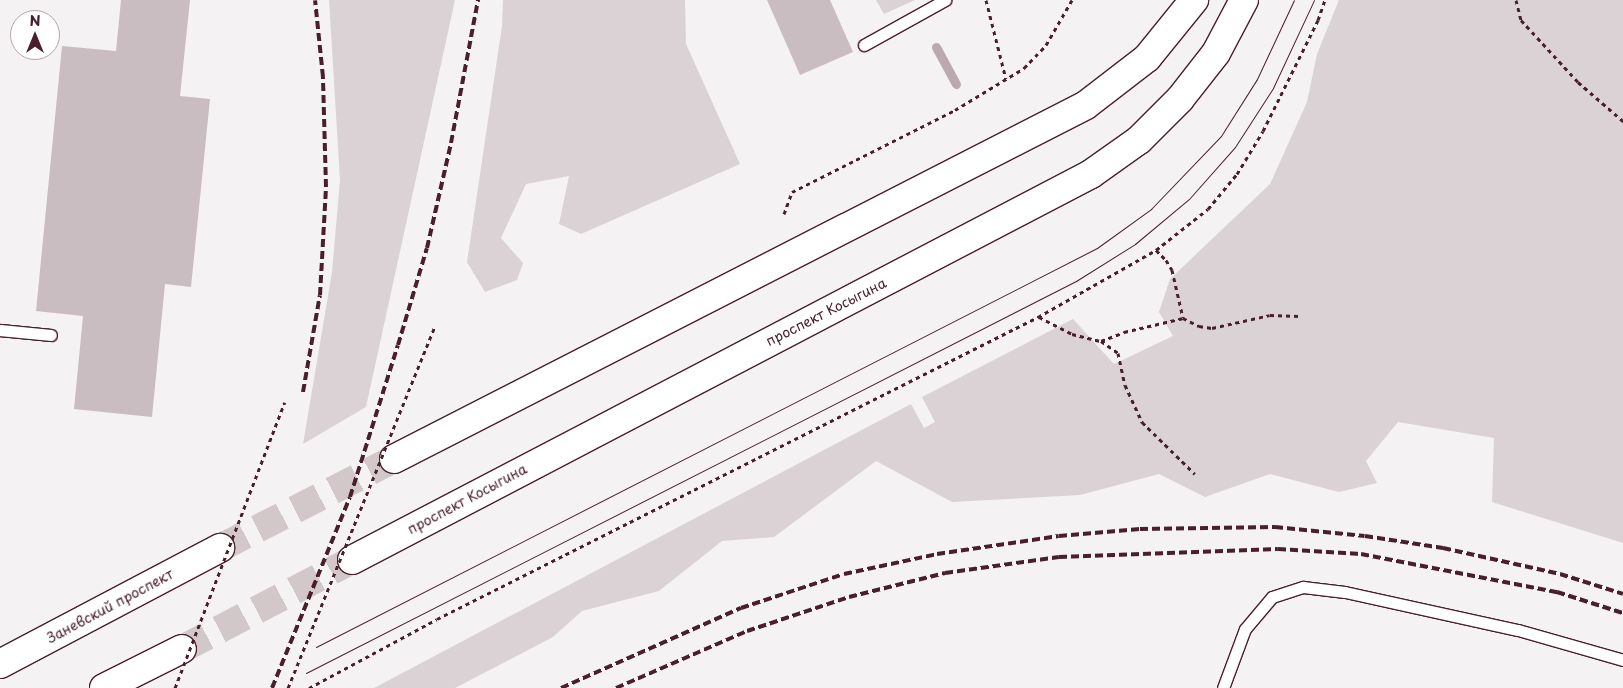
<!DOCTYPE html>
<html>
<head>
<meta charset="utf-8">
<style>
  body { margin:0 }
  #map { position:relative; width:1623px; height:688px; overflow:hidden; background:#f4f2f2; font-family:"Playpen Sans",sans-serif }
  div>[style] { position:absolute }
  .green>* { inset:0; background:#dbd2d5 }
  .stream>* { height:9px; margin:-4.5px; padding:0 4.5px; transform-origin:4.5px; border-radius:4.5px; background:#baa9ae }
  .building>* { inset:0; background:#cabdc1 }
  .primary-tunnel>* { height:28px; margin-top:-14px; transform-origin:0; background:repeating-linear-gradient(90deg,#d2c8ca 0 28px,transparent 0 42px) }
  .path>* { height:3px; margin-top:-1.5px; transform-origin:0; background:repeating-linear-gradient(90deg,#4a1f2b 0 4px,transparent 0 8px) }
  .roads { filter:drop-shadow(1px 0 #4a1f2b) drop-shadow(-1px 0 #4a1f2b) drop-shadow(0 1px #4a1f2b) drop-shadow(0 -1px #4a1f2b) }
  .service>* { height:11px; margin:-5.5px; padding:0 5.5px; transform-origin:5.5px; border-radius:5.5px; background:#fff }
  .primary>* { height:28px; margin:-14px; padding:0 14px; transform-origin:14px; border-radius:14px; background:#fff }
  .tram>* { height:1px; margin:-0.5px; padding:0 0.5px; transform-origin:0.5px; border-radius:0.5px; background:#4a1f2b }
  .rail>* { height:4px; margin-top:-2px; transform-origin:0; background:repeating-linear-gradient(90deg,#4a1f2b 0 8px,transparent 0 12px) }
  .path-bridge>* { height:3px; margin-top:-1.5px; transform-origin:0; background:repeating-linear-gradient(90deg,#4a1f2b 0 4px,transparent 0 8px) }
  span { translate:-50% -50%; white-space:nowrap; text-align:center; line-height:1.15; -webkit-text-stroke:4px #fff; paint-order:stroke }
  .street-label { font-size:14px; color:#4a1f2b }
  .north { position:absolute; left:10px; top:10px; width:50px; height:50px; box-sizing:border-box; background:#fff; border:1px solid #b7a5aa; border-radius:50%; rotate:0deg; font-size:14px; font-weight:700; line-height:20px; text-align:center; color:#4a1f2b }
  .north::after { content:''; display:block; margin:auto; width:18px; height:22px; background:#4a1f2b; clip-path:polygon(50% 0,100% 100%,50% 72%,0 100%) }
</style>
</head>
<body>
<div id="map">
  <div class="green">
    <i style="clip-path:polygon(329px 0,455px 0,366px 407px,303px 444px,332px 272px,340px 180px)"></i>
    <i style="clip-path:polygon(503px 0,685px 0,686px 44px,740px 164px,581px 234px,559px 224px,569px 176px,526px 184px,501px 238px,523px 263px,517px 280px,485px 292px,467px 262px,502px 26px)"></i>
    <i style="clip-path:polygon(876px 0,915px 0,884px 14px)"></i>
    <i style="clip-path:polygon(1339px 0,1623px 0,1623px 543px,1492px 502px,1494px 438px,1398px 422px,1366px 461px,1377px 483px,1339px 492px,1270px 474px,1205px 497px,1159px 474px,1080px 495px,952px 502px,876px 461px,774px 537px,722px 541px,659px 591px,582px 611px,553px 637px,455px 688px,374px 688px,911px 404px,924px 428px,935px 422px,922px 397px,1073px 319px,1114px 364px,1173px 336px,1159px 312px,1170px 279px,1270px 184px,1307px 102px,1317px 54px)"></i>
  </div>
  <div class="stream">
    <i style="left:936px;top:47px;width:42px;rotate:61.6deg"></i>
  </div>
  <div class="building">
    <i style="clip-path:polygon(121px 0,190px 0,180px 96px,210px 99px,191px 287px,165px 284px,152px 417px,74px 409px,83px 316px,36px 311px,62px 46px,116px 51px)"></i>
    <i style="clip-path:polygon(767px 0,830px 0,853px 52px,800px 75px)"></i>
  </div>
  <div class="primary-tunnel">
    <i style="left:220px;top:548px;width:195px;rotate:-27.1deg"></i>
    <i style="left:182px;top:649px;width:192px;rotate:-27.6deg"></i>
  </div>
  <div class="path">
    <i style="left:986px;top:0;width:81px;rotate:75.8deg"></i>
    <i style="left:1516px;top:0;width:21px;rotate:76deg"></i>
    <i style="left:1521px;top:20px;width:84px;rotate:47.4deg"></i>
    <i style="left:1578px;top:82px;width:60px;rotate:40.9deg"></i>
    <i style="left:784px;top:214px;width:23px;rotate:-70deg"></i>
    <i style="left:792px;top:192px;width:182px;rotate:-26.7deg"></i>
    <i style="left:955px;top:110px;width:81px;rotate:-31.3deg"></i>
    <i style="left:1024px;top:68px;width:32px;rotate:-46deg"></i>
    <i style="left:1046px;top:45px;width:52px;rotate:-60deg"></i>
    <i style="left:1156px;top:250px;width:14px;rotate:45deg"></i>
    <i style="left:1166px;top:260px;width:12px;rotate:59deg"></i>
    <i style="left:1172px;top:270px;width:49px;rotate:77.1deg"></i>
    <i style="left:1183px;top:318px;width:18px;rotate:27deg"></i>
    <i style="left:1199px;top:326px;width:13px;rotate:9deg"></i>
    <i style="left:1212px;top:328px;width:59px;rotate:-12.6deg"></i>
    <i style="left:1270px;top:315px;width:29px;rotate:2deg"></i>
    <i style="left:1039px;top:317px;width:37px;rotate:27deg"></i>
    <i style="left:1072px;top:334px;width:30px;rotate:14deg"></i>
    <i style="left:1101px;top:341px;width:21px;rotate:35deg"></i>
    <i style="left:1118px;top:353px;width:33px;rotate:78deg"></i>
    <i style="left:1125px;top:385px;width:41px;rotate:65.3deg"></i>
    <i style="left:1142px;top:422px;width:74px;rotate:44.5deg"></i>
    <i style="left:1101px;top:341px;width:25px;rotate:-21deg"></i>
    <i style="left:1124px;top:332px;width:61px;rotate:-13.3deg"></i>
    <i style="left:309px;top:688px;width:145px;rotate:-28.3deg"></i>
    <i style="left:437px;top:619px;width:673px;rotate:-26.68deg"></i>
    <i style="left:1038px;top:317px;width:136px;rotate:-29.6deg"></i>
    <i style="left:1156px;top:250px;width:66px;rotate:-38.3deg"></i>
    <i style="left:1208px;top:209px;width:45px;rotate:-50.4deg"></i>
    <i style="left:1237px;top:174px;width:50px;rotate:-58.8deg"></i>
    <i style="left:1263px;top:131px;width:124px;rotate:-63.6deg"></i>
    <i style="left:1318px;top:20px;width:21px;rotate:-71deg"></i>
  </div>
  <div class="roads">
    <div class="service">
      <i style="left:864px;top:45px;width:93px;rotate:-29.1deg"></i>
      <i style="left:0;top:330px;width:51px;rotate:5.6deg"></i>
      <i style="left:1223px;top:688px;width:63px;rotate:-69.6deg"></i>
      <i style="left:1245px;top:629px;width:42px;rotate:-49.8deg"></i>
      <i style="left:1272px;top:597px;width:33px;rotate:-18deg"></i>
      <i style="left:1303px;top:587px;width:42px;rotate:6.8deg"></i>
      <i style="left:1345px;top:592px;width:177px;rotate:12.4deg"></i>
      <i style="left:1518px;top:630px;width:109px;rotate:15.9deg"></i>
    </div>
    <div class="primary">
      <i style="left:394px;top:459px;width:777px;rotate:-27.09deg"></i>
      <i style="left:1086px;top:105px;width:77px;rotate:-37.6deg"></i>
      <i style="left:1147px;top:58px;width:75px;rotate:-51deg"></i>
      <i style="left:352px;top:560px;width:834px;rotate:-27.58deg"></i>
      <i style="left:1091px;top:174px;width:59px;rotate:-35.3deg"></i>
      <i style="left:1139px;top:140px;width:58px;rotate:-45deg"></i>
      <i style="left:1180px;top:99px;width:58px;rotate:-52deg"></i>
      <i style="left:1216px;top:53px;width:60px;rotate:-62.2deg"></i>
      <i style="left:0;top:664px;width:249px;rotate:-27.8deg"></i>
      <i style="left:104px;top:688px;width:87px;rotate:-26.6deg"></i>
    </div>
  </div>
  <div class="tram">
    <i style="left:316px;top:647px;width:877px;rotate:-27.06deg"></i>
    <i style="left:1097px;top:248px;width:67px;rotate:-35.8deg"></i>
    <i style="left:1151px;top:209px;width:101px;rotate:-46.2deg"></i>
    <i style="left:1221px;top:136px;width:67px;rotate:-57.7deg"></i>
    <i style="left:1257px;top:79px;width:87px;rotate:-64.9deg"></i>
    <i style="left:306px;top:673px;width:864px;rotate:-26.98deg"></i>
    <i style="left:1076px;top:281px;width:70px;rotate:-32.1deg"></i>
    <i style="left:1135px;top:244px;width:70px;rotate:-39.8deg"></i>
    <i style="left:1189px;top:199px;width:69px;rotate:-48.5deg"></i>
    <i style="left:1235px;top:147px;width:70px;rotate:-57.2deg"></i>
    <i style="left:1273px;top:88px;width:97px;rotate:-65deg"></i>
  </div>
  <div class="rail">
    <i style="left:303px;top:392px;width:98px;rotate:-80.1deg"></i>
    <i style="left:320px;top:295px;width:108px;rotate:-86.8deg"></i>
    <i style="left:326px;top:187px;width:110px;rotate:-91.6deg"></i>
    <i style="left:323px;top:77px;width:77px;rotate:-95.9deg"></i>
    <i style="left:272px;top:688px;width:206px;rotate:-67.8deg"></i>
    <i style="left:350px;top:497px;width:159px;rotate:-72.5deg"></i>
    <i style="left:398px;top:345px;width:101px;rotate:-73.4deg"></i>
    <i style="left:427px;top:248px;width:108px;rotate:-77.1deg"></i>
    <i style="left:451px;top:143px;width:146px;rotate:-79.3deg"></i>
    <i style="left:561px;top:688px;width:197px;rotate:-24deg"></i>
    <i style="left:741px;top:608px;width:108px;rotate:-18.3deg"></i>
    <i style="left:844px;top:574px;width:95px;rotate:-12.1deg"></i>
    <i style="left:937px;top:554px;width:123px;rotate:-8.4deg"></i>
    <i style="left:1059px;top:536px;width:81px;rotate:-4.9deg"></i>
    <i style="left:1140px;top:529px;width:135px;rotate:-0.8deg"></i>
    <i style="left:1275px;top:527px;width:90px;rotate:5.7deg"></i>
    <i style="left:1365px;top:536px;width:79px;rotate:8.7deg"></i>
    <i style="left:1443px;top:548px;width:120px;rotate:12.5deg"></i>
    <i style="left:1560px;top:574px;width:66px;rotate:17.6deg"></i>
    <i style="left:616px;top:688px;width:143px;rotate:-23.5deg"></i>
    <i style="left:747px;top:631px;width:108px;rotate:-18.4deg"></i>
    <i style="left:849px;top:597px;width:99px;rotate:-14deg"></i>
    <i style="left:945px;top:573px;width:115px;rotate:-8deg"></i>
    <i style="left:1059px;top:557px;width:219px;rotate:-2.1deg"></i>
    <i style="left:1278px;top:549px;width:83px;rotate:3.4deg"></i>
    <i style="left:1361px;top:554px;width:200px;rotate:11deg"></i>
    <i style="left:1557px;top:592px;width:69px;rotate:17.7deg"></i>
  </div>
  <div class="path-bridge">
    <i style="left:175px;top:688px;width:306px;rotate:-69deg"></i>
    <i style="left:288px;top:688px;width:391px;rotate:-67.9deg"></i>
  </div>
  <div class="street-label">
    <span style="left:826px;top:312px;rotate:-27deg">проспект Косыгина</span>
    <span style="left:467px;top:499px;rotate:-28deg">проспект Косыгина</span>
    <span style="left:110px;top:606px;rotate:-28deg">Заневский проспект</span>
  </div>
  <div class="north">N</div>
</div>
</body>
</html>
